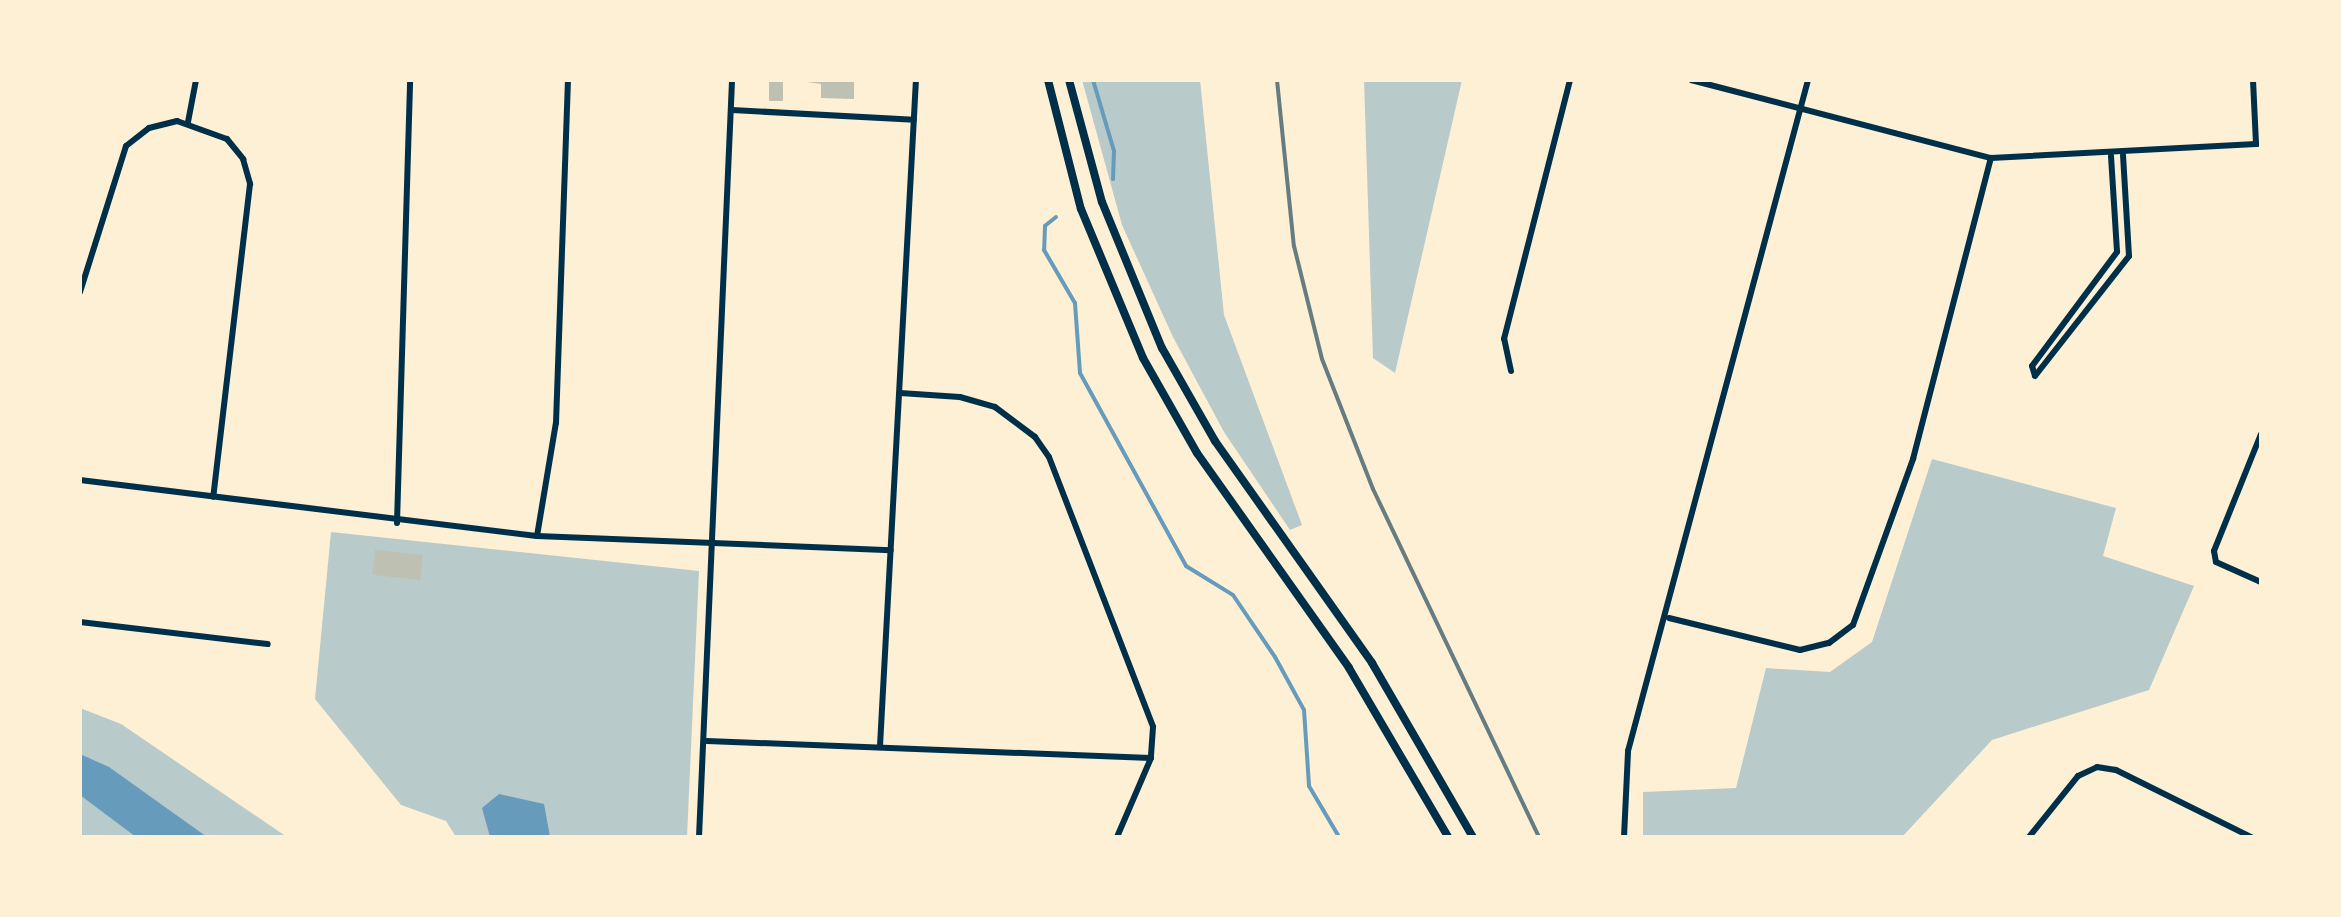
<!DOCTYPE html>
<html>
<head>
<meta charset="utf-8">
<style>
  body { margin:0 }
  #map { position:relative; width:2341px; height:917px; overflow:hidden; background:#fdf0d5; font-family:Figtree,sans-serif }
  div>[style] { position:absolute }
  .green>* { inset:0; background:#b9caca }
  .water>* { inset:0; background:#669bbc }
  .stream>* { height:4px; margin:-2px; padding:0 2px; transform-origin:2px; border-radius:2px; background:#669bbc }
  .building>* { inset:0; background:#bec0b2; transform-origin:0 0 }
  .minor>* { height:6px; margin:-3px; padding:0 3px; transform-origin:3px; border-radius:3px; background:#003049 }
  .tertiary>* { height:8px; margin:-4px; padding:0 4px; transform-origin:4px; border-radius:4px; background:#003049 }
  .rail>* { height:4px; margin:-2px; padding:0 2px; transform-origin:2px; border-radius:2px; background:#657d81 }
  span { translate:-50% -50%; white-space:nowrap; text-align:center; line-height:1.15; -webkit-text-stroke:9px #fdf0d5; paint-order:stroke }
  .frame { position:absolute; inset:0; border:82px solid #fdf0d5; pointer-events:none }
</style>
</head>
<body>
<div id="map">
  <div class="green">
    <i style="clip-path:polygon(1082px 80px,1200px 80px,1224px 315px,1302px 525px,1290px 530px,1224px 432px,1173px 337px,1122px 225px)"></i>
    <i style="clip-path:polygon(1364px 80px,1462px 80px,1395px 373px,1373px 358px)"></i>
    <i style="clip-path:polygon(1932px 459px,2116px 508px,2103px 556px,2194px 586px,2149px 690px,1992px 740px,1902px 837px,1643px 837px,1643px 792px,1736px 788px,1766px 668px,1830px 672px,1872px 642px)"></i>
    <i style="clip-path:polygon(331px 532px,699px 571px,687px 837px,456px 837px,446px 821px,401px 805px,315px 699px)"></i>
    <i style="clip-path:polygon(80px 708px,121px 724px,287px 837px,80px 837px)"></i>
  </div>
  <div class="water">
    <i style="clip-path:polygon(80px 754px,109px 767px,207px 837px,136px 837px,80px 795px)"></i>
    <i style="clip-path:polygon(499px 794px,544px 804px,550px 837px,490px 837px,482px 808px)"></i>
  </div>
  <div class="stream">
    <i style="left:1093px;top:80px;width:74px;rotate:73.5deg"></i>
    <i style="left:1114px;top:151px;width:28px;rotate:92deg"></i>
    <i style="left:1056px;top:217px;width:14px;rotate:141deg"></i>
    <i style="left:1045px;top:226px;width:24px;rotate:92deg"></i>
    <i style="left:1044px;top:250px;width:61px;rotate:59.7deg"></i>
    <i style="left:1075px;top:303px;width:70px;rotate:85.9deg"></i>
    <i style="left:1080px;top:373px;width:220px;rotate:61.2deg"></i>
    <i style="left:1186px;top:566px;width:55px;rotate:31.7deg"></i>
    <i style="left:1233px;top:595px;width:75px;rotate:55.9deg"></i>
    <i style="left:1275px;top:657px;width:60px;rotate:61.3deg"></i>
    <i style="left:1304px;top:710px;width:76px;rotate:86.2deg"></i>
    <i style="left:1309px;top:786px;width:59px;rotate:59.5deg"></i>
  </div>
  <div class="building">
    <i style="left:769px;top:80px;width:14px;height:21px"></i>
    <i style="clip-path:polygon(794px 80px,854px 80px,854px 99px,821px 98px,821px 84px)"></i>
    <i style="left:375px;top:550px;width:48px;height:25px;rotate:6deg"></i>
  </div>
  <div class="minor">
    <i style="left:1691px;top:80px;width:310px;rotate:14.6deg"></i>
    <i style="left:1991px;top:158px;width:270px;rotate:-3deg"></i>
    <i style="left:2253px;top:80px;width:64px;rotate:87.3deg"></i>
    <i style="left:732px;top:110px;width:182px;rotate:3.1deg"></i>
    <i style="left:188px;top:122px;width:43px;rotate:-79.2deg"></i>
    <i style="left:2111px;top:156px;width:96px;rotate:86.4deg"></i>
    <i style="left:2117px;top:252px;width:142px;rotate:126.7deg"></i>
    <i style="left:2032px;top:366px;width:10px;rotate:73deg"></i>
    <i style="left:2035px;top:376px;width:152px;rotate:-51.9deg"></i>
    <i style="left:2129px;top:256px;width:101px;rotate:-93.4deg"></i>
    <i style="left:80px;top:292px;width:153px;rotate:-72.5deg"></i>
    <i style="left:126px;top:146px;width:29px;rotate:-38deg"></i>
    <i style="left:149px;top:128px;width:29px;rotate:-14deg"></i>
    <i style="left:177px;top:121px;width:53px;rotate:19.8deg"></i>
    <i style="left:227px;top:139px;width:26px;rotate:51deg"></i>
    <i style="left:243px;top:159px;width:26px;rotate:74deg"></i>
    <i style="left:250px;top:184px;width:315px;rotate:96.7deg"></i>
    <i style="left:1511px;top:371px;width:33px;rotate:-102deg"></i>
    <i style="left:1504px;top:339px;width:267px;rotate:-75.7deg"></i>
    <i style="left:900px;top:393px;width:60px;rotate:3.8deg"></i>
    <i style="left:960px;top:397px;width:36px;rotate:16deg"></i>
    <i style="left:995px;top:407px;width:50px;rotate:36.9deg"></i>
    <i style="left:1035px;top:437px;width:24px;rotate:55deg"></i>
    <i style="left:1049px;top:457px;width:289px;rotate:68.9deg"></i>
    <i style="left:1153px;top:727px;width:31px;rotate:94deg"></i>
    <i style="left:1151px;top:758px;width:86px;rotate:113.3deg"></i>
    <i style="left:2261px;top:434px;width:126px;rotate:111.9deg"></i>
    <i style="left:2214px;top:551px;width:11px;rotate:80deg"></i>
    <i style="left:2216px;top:562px;width:49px;rotate:24deg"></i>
    <i style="left:80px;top:480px;width:460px;rotate:7deg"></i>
    <i style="left:537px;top:536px;width:354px;rotate:2.3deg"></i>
    <i style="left:397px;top:523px;width:443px;rotate:-88.3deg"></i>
    <i style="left:537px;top:536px;width:115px;rotate:-80.5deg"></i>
    <i style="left:556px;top:423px;width:343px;rotate:-88deg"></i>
    <i style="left:1669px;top:618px;width:135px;rotate:13.7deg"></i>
    <i style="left:1800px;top:650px;width:30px;rotate:-14deg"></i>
    <i style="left:1829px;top:643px;width:30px;rotate:-37deg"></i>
    <i style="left:1853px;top:625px;width:177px;rotate:-70.1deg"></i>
    <i style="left:1913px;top:459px;width:311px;rotate:-75.5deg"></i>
    <i style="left:80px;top:622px;width:189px;rotate:6.7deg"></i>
    <i style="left:707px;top:741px;width:444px;rotate:2.2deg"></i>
    <i style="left:880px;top:746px;width:667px;rotate:-86.91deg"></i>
    <i style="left:699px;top:837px;width:758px;rotate:-87.5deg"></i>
    <i style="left:1624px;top:837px;width:86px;rotate:-87.3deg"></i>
    <i style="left:1628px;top:751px;width:695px;rotate:-74.98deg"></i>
    <i style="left:2029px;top:837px;width:78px;rotate:-51.2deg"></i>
    <i style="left:2078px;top:776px;width:21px;rotate:-25deg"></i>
    <i style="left:2097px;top:767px;width:19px;rotate:9deg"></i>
    <i style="left:2116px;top:770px;width:151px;rotate:26.4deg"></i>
  </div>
  <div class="tertiary">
    <i style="left:1048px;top:80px;width:133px;rotate:75.7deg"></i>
    <i style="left:1081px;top:209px;width:161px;rotate:67.4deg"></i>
    <i style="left:1143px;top:358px;width:109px;rotate:60.4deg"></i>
    <i style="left:1197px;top:453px;width:263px;rotate:54.7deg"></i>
    <i style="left:1349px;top:668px;width:196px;rotate:59.6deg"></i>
    <i style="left:1069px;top:80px;width:126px;rotate:74.9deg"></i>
    <i style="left:1102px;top:202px;width:158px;rotate:67.7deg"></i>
    <i style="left:1162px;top:348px;width:107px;rotate:60.3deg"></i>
    <i style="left:1215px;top:441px;width:272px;rotate:54.7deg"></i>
    <i style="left:1372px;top:663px;width:201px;rotate:59.9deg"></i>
  </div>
  <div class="rail">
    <i style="left:1277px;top:80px;width:167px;rotate:84.2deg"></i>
    <i style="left:1294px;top:246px;width:116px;rotate:76.1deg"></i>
    <i style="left:1322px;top:359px;width:140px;rotate:68.6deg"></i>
    <i style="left:1373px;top:489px;width:386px;rotate:64.5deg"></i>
  </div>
  <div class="frame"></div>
</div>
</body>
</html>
